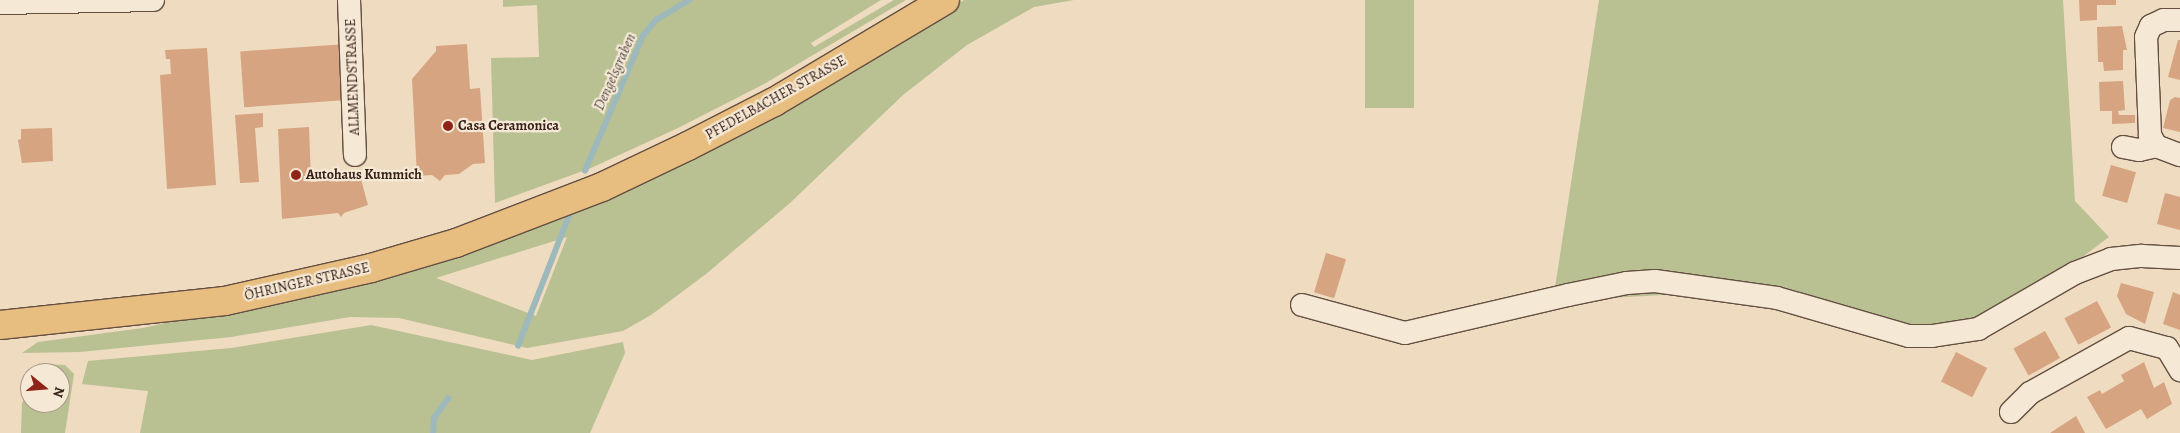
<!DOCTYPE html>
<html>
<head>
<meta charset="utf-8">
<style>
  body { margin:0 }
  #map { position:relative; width:2180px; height:433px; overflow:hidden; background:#efdbbf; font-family:Alegreya,serif }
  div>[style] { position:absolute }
  .green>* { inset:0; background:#b9c092; transform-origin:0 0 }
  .stream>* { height:5.5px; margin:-2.75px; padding:0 2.75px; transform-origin:2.75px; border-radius:2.75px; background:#9eb9bc }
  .building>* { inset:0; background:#d6a480; transform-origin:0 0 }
  .roads { filter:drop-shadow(1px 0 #644f42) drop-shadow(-1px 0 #644f42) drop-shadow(0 1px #644f42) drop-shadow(0 -1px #644f42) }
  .minor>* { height:22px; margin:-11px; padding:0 11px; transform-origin:11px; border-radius:11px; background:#f5e8d5 }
  .major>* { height:28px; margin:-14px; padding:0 14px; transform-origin:14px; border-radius:14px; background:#e8be80 }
  .dots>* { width:14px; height:14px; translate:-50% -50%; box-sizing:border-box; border:2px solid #f5e8d5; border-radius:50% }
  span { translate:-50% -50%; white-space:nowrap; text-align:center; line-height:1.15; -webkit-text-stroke:4.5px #f5e8d5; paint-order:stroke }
  .street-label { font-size:14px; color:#362018 }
  .poi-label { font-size:14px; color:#362018; font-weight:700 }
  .left { translate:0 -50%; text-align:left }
  .water-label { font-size:15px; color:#554e49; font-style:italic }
  .north { position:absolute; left:20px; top:363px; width:50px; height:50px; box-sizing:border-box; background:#f5e8d5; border:1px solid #a99889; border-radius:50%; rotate:107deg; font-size:14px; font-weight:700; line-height:20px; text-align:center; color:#362018 }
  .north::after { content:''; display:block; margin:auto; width:18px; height:22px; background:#8f2418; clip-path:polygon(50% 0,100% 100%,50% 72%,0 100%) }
</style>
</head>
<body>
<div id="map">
  <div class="green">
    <i style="clip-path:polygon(503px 0,881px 0,811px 43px,814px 47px,894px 0,906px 0,764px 84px,678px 128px,591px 168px,495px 203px,491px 58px,539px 57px,537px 5px,503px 7px)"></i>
    <i style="clip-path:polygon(evenodd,964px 0,1074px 0,1034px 7px,967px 45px,903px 95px,790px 203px,706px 274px,651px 315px,623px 331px,527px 348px,399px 318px,350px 317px,231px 337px,80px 352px,22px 353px,38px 342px,143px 328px,408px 268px,943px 13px,964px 0,567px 237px,536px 316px,436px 278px,567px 237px)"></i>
    <i style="left:1365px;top:0;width:49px;height:108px"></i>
    <i style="clip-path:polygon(1599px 0,2063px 0,2075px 201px,2109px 237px,2032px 295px,1985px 320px,1919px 328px,1835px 320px,1701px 293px,1553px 301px)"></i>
    <i style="clip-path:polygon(371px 325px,532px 360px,623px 342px,625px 353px,590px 433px,140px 433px,148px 391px,82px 384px,88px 361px,231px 348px)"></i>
    <i style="clip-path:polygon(44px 364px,65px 365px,74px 374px,65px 433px,21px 433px,22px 403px,30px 389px,30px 403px,60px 403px,60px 373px,39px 373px)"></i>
  </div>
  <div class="stream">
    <i style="left:585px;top:171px;width:147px;rotate:-66.8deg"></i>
    <i style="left:643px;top:36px;width:21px;rotate:-51deg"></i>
    <i style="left:656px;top:20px;width:39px;rotate:-31deg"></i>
    <i style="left:518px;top:346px;width:143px;rotate:-68.6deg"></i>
    <i style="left:433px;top:433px;width:15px;rotate:-86deg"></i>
    <i style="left:434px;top:418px;width:24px;rotate:-54deg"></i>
  </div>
  <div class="building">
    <i style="clip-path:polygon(2079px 0,2116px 0,2116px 5px,2097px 5px,2097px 20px,2080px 21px)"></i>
    <i style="clip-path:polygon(2122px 26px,2127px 50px,2123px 50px,2123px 70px,2104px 71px,2103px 62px,2098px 62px,2097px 27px)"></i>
    <i style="clip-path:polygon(2178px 40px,2180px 40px,2180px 80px,2168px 77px)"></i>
    <i style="left:346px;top:44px;width:56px;height:106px;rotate:86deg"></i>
    <i style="clip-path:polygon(467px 44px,470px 89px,480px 88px,485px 163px,473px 164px,459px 174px,445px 175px,440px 181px,432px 175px,417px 176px,412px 79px,436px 51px,436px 46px)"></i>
    <i style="clip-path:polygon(207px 48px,216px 185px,167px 189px,160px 75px,171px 74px,170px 59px,166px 59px,165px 50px)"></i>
    <i style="clip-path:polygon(2123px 81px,2125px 110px,2118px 111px,2119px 115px,2135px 115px,2135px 123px,2112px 124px,2112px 111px,2100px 111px,2099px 82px)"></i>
    <i style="clip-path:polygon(2175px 97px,2180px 98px,2180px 132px,2163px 128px,2170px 100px)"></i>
    <i style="clip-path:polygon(263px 113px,263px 127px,255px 128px,259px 182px,240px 183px,235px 115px)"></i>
    <i style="clip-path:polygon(309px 127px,311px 182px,331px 180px,335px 172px,343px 177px,359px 172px,368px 205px,344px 213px,341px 217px,338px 213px,282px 219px,278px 129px)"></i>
    <i style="clip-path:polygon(52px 128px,53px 161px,22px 163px,18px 140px,21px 139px,21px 129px)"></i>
    <i style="left:2111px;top:165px;width:26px;height:32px;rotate:16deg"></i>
    <i style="clip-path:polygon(2165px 193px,2180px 197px,2180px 230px,2157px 224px)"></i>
    <i style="left:1326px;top:253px;width:21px;height:41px;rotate:17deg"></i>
    <i style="clip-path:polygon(2121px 283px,2154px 292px,2145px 324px,2126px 314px,2117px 296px)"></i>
    <i style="clip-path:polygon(2173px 292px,2180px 295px,2180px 330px,2163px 324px)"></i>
    <i style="left:2097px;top:301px;width:30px;height:37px;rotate:62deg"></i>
    <i style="left:2045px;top:331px;width:31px;height:36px;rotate:61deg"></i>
    <i style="left:1956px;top:352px;width:35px;height:33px;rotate:27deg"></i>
    <i style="clip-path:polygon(2144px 362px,2154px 388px,2164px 382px,2172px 404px,2147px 419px,2141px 409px,2106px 429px,2087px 397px,2100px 390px,2102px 394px,2124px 381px,2121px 375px)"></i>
    <i style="clip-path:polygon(2076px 416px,2085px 433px,2050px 433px)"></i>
  </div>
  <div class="roads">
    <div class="minor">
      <i style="left:349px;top:0;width:155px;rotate:87.8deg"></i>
      <i style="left:0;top:3px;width:153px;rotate:-1.1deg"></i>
      <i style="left:2156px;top:146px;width:13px;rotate:-119deg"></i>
      <i style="left:2150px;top:135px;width:98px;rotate:-92.3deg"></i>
      <i style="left:2146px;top:37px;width:12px;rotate:-66deg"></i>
      <i style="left:2151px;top:26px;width:14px;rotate:-25deg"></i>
      <i style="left:2164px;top:20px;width:16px"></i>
      <i style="left:2123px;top:147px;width:16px;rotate:11deg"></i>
      <i style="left:2139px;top:150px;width:17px;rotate:-13deg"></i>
      <i style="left:2156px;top:146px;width:26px;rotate:21deg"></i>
      <i style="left:1302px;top:305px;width:107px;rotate:15.2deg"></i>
      <i style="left:1405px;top:333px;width:167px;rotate:-13.1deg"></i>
      <i style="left:1568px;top:295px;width:60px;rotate:-11.5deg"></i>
      <i style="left:1627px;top:283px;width:28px;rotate:-4deg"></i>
      <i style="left:1655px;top:281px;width:123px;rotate:7.9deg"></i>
      <i style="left:1777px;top:298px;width:137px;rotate:16.1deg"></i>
      <i style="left:1909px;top:336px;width:23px"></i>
      <i style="left:1932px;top:336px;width:47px;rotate:-8.7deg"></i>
      <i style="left:1978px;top:329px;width:112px;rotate:-30deg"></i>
      <i style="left:2075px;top:273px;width:39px;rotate:-21deg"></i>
      <i style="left:2111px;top:259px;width:31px;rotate:-6deg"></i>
      <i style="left:2142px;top:256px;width:38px;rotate:3deg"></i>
      <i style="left:2011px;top:412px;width:27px;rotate:-45deg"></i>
      <i style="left:2030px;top:393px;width:113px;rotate:-29.1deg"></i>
      <i style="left:2129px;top:338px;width:39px;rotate:15deg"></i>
      <i style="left:2167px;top:348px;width:26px;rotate:59deg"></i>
    </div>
    <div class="major">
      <i style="left:0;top:325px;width:226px;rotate:-6.1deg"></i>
      <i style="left:225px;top:301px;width:150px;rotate:-12.7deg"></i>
      <i style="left:371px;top:268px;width:89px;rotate:-16.4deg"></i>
      <i style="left:456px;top:243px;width:156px;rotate:-21deg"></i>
      <i style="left:602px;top:187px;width:95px;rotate:-25.5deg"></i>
      <i style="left:688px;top:146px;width:97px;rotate:-27.1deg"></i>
      <i style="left:774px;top:102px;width:199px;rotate:-30.8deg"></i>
    </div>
  </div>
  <div class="dots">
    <i style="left:448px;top:126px;background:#8f2418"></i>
    <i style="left:296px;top:175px;background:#8f2418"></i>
  </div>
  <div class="street-label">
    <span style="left:353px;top:77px;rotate:-92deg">ALLMENDSTRASSE</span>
    <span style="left:776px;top:98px;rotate:-29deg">PFEDELBACHER STRASSE</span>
    <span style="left:307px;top:282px;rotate:-13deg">ÖHRINGER STRASSE</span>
  </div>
  <div class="poi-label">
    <span class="left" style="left:458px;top:126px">Casa Ceramonica</span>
    <span class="left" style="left:306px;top:175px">Autohaus Kummich</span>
  </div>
  <div class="water-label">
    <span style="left:615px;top:72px;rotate:-66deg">Dengelsgraben</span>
  </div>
  <div class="north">N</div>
</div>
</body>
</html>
